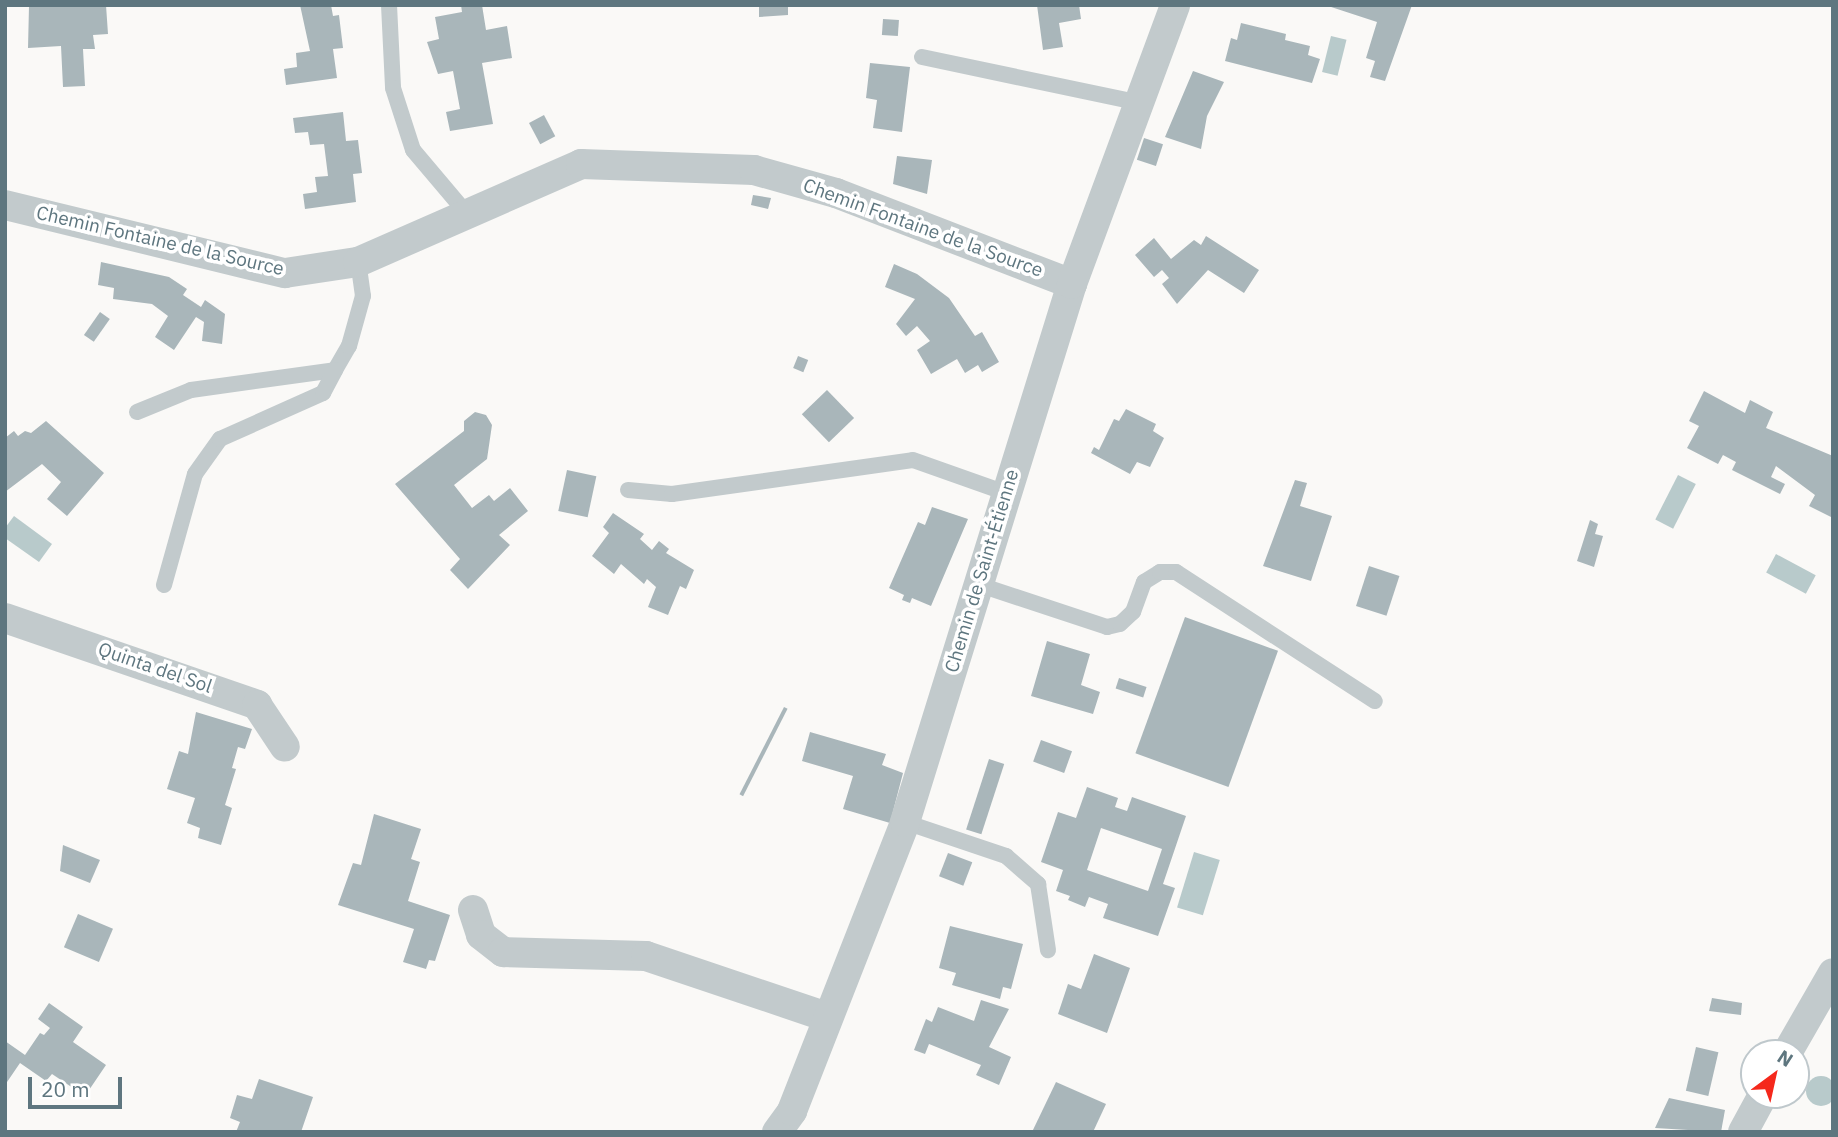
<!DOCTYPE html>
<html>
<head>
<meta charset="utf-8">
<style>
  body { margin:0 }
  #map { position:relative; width:1838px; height:1137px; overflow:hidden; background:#faf9f7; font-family:"IBM Plex Sans",sans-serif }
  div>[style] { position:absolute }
  .water>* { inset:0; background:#b8cacb; transform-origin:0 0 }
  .round { border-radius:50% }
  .building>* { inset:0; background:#a9b6ba; transform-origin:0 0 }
  .service>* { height:16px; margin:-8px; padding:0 8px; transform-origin:8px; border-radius:8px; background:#c2cacc }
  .minor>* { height:30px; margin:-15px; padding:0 15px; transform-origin:15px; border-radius:15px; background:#c2cacc }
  span { translate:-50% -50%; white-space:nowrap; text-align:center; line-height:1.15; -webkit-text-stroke:7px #fff; paint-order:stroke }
  .street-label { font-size:19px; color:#5e767f }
  .frame { position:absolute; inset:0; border:7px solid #5e767f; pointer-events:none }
  .north { position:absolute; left:1740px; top:1039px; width:70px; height:70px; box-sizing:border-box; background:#fff; border:2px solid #bfc8cc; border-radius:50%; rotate:33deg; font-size:19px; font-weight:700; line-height:28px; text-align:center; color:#5e767f }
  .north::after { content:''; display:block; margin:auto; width:24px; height:32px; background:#f5281c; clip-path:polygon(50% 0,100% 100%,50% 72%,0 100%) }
  .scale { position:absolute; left:28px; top:1077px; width:94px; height:32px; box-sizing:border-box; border:4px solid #5e767f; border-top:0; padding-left:9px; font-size:21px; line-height:24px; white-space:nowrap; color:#5e767f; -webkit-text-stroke:5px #fff; paint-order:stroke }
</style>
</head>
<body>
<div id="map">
  <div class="water">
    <i style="left:1331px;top:36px;width:16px;height:37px;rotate:14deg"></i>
    <i style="left:1678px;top:475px;width:20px;height:50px;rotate:27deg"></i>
    <i style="clip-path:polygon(14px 516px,52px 544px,39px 562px,5px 538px,5px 528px)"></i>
    <i style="left:1776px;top:554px;width:45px;height:21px;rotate:28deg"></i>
    <i style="left:1194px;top:852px;width:27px;height:58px;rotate:17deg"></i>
    <i class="round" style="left:1806px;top:1076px;width:30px;height:30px"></i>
  </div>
  <div class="building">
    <i style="clip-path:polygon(106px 5px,108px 34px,93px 35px,95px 49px,83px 49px,85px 86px,63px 87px,61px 46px,28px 48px,29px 6px)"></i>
    <i style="clip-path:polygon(300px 5px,331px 5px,333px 16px,339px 15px,343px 48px,333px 49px,337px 78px,286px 85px,284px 69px,297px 67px,296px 53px,310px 51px)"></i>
    <i style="clip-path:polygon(461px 5px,482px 5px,486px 30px,507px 26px,512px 58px,482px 63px,493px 124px,450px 131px,446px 112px,460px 109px,453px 71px,438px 74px,427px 42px,439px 39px,435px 17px,462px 12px)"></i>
    <i style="clip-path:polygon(759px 5px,788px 5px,788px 15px,759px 17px)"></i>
    <i style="clip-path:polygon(1037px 5px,1079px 5px,1081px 19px,1059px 23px,1063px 47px,1043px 50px)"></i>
    <i style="clip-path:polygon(1325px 5px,1412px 5px,1385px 81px,1370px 77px,1375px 61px,1366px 58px,1377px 22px)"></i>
    <i style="left:883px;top:19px;width:16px;height:16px;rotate:4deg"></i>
    <i style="clip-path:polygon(1241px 23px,1286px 34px,1285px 40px,1310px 46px,1308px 55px,1320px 59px,1312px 83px,1225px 61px,1231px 38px,1237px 40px)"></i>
    <i style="clip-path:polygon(870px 63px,910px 67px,902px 132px,873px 128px,877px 100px,866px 98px)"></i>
    <i style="clip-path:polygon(1193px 71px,1224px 82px,1207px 116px,1201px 149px,1165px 137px)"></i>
    <i style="clip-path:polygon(343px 112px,346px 141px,358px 140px,362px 173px,353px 174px,356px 202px,305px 209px,303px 194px,317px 192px,315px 177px,328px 176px,324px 144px,310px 145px,308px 132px,295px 133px,293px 118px)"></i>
    <i style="left:544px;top:115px;width:24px;height:17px;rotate:62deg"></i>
    <i style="left:1144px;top:138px;width:20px;height:23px;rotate:18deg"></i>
    <i style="clip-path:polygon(897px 156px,932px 160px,927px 194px,893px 184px)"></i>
    <i style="clip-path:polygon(753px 195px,771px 198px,768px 209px,751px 205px)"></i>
    <i style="clip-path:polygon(1206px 236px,1259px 270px,1244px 293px,1208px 270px,1177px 304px,1162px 284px,1169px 278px,1162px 270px,1154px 277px,1135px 255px,1154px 238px,1171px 259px,1194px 240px,1201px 245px)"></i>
    <i style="clip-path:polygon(101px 262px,169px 277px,187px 289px,183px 295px,201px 307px,205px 300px,225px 314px,222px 344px,202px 341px,204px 322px,196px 317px,174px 350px,155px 337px,168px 316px,152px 304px,113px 299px,114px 288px,98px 285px)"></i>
    <i style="clip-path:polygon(894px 264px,917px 274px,949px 298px,975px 336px,982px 332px,999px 362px,982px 372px,978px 365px,965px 373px,957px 359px,931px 374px,917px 350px,930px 341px,917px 326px,906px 336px,896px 324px,915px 299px,885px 287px)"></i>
    <i style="left:100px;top:312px;width:12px;height:28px;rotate:35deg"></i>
    <i style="left:798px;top:356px;width:11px;height:13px;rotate:22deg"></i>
    <i style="left:827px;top:390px;width:39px;height:35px;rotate:46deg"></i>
    <i style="clip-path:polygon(1704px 391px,1745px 413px,1750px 400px,1773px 412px,1766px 428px,1833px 456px,1833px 518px,1809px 506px,1815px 495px,1776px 466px,1771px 477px,1785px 484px,1780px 494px,1732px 470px,1736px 462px,1723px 455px,1718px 464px,1687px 448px,1699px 426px,1689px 421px)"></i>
    <i style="clip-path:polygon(1126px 409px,1156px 424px,1153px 431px,1164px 438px,1150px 467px,1137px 462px,1130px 474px,1091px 453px,1094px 447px,1099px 450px,1114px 419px,1119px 421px)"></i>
    <i style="clip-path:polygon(475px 412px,486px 415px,492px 425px,487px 459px,454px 485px,472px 508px,489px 495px,494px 501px,510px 488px,528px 511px,499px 535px,510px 545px,468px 589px,450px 570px,460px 559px,395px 484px,464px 431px,464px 421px)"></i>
    <i style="clip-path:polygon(46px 421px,104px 473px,67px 516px,47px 499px,61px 482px,42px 464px,5px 492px,5px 438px,14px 431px,18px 436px,25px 431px,31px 433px)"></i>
    <i style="left:567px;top:470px;width:30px;height:42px;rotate:12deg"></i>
    <i style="clip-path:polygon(1295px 480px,1307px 483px,1300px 506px,1332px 516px,1311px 581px,1263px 566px)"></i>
    <i style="clip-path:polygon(932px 507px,968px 519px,931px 606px,912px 598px,910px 603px,902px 600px,904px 595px,889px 588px,918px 522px,925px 525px)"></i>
    <i style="clip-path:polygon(613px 513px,644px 534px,640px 539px,652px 550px,659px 541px,669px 549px,666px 553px,694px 570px,686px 589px,680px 586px,668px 615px,648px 607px,656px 587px,647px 579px,644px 584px,621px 564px,614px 574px,592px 556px,609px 533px,603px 527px)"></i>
    <i style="clip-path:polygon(1590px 520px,1598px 524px,1595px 534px,1603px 536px,1594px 567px,1577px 561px)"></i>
    <i style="left:1369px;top:566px;width:32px;height:42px;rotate:18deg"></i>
    <i style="left:1185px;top:617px;width:99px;height:145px;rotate:20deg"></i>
    <i style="clip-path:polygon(1047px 641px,1090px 654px,1081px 685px,1100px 692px,1093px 714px,1031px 696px)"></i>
    <i style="left:1119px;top:678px;width:29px;height:11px;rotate:18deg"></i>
    <i style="left:784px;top:707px;width:4px;height:98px;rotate:27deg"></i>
    <i style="clip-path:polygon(196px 712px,252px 729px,245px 749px,238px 747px,232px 768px,236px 769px,225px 805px,232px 808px,221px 845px,198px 838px,200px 828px,187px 823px,195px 798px,167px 789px,179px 751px,188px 754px)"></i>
    <i style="clip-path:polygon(810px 732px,886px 754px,882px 765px,903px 773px,890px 823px,843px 809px,853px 776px,802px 761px)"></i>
    <i style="left:1041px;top:740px;width:33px;height:23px;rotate:20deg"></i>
    <i style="left:989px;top:759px;width:16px;height:74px;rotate:18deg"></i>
    <i style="clip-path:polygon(evenodd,1087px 787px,1118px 798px,1115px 807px,1127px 811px,1132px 797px,1186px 816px,1163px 884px,1175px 888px,1158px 936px,1103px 918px,1108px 904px,1089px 897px,1085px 907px,1068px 900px,1070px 896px,1056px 891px,1063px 870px,1041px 862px,1058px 812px,1076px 818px,1087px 787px,1101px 828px,1162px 849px,1148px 891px,1087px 870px,1101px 828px)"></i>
    <i style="clip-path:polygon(374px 814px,421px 829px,411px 859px,420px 862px,408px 901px,450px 915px,435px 961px,429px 960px,426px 969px,403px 962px,414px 929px,338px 905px,353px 863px,361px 865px)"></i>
    <i style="clip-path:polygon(63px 845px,100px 860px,90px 883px,60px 871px)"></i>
    <i style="left:948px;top:853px;width:26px;height:25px;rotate:21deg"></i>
    <i style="left:78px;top:914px;width:38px;height:36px;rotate:23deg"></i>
    <i style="clip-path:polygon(950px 926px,1023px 944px,1011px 989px,1003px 987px,1000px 999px,952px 985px,956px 973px,939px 968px)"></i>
    <i style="clip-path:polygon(1094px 954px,1130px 968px,1107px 1033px,1058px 1014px,1068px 984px,1081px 989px)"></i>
    <i style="clip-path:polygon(1712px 998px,1742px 1003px,1741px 1015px,1709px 1011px)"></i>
    <i style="clip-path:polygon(981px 1000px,1009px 1009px,989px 1047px,1011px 1057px,999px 1085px,976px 1075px,981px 1065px,929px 1044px,925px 1054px,914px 1050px,926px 1019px,932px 1022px,938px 1007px,974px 1021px)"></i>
    <i style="clip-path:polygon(49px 1003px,83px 1027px,73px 1042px,106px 1065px,85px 1096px,52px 1074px,46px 1081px,20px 1063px,5px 1085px,5px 1041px,25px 1055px,40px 1033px,44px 1035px,50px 1028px,38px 1019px)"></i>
    <i style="left:1696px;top:1047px;width:23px;height:45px;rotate:13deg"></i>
    <i style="clip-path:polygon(259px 1079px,313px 1097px,301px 1132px,236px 1132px,240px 1122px,230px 1118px,237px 1095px,252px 1099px)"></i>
    <i style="clip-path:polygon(1056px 1082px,1106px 1104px,1093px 1132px,1032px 1132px)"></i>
    <i style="clip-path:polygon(1669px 1098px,1725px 1110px,1721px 1132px,1655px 1128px)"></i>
  </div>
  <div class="service">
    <i style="left:389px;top:5px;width:83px;rotate:87.2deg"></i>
    <i style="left:393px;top:88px;width:65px;rotate:72.1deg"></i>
    <i style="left:413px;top:150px;width:84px;rotate:49.8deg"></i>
    <i style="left:922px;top:57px;width:224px;rotate:11.9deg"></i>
    <i style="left:137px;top:412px;width:58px;rotate:-22.2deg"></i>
    <i style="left:191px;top:390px;width:145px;rotate:-7.9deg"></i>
    <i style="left:335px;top:370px;width:28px;rotate:-60deg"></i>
    <i style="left:349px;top:346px;width:52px;rotate:-74.4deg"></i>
    <i style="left:363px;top:296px;width:34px;rotate:-98deg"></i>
    <i style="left:628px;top:490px;width:44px;rotate:5.2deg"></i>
    <i style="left:672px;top:494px;width:243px;rotate:-8deg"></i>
    <i style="left:913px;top:460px;width:99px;rotate:19.5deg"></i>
    <i style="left:977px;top:584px;width:137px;rotate:18.3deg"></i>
    <i style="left:1107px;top:627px;width:13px;rotate:-13deg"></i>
    <i style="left:1120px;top:624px;width:18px;rotate:-43deg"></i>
    <i style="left:1133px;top:612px;width:32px;rotate:-70deg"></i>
    <i style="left:1144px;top:582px;width:19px;rotate:-32deg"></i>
    <i style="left:1160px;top:572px;width:16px"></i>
    <i style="left:1176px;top:572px;width:237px;rotate:33deg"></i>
    <i style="left:164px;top:585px;width:115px;rotate:-74.4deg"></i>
    <i style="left:195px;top:474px;width:43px;rotate:-54.5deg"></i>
    <i style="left:220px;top:439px;width:113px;rotate:-24.1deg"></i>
    <i style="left:323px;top:393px;width:26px;rotate:-62deg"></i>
    <i style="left:905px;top:822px;width:107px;rotate:18.6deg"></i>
    <i style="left:1006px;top:856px;width:43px;rotate:41.2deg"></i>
    <i style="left:1038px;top:884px;width:67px;rotate:81.4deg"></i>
  </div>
  <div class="minor">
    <i style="left:5px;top:205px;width:288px;rotate:13.7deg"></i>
    <i style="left:285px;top:273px;width:74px;rotate:-8.6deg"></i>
    <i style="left:358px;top:262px;width:244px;rotate:-23.7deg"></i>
    <i style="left:581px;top:164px;width:173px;rotate:2deg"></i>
    <i style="left:754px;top:170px;width:85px;rotate:15.7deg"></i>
    <i style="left:836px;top:193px;width:253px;rotate:21.1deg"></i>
    <i style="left:5px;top:618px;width:267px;rotate:19deg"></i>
    <i style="left:257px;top:705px;width:50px;rotate:56.3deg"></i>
    <i style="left:473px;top:910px;width:26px;rotate:72deg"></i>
    <i style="left:481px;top:935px;width:28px;rotate:38deg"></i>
    <i style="left:503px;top:952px;width:143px;rotate:1.6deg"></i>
    <i style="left:646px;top:956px;width:191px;rotate:18.6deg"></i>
    <i style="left:1787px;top:1053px;width:92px;rotate:-60.1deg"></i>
    <i style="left:777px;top:1132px;width:26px;rotate:-54deg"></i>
    <i style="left:792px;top:1111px;width:310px;rotate:-68.6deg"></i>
    <i style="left:905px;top:822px;width:563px;rotate:-72.76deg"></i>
    <i style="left:1072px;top:284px;width:297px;rotate:-69.7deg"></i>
    <i style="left:1743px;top:1132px;width:42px;rotate:-61.6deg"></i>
  </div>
  <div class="street-label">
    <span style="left:923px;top:228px;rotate:20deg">Chemin Fontaine de la Source</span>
    <span style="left:160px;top:241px;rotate:13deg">Chemin Fontaine de la Source</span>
    <span style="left:982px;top:571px;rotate:-73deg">Chemin de Saint-Étienne</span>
    <span style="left:155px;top:668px;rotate:19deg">Quinta del Sol</span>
  </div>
  <div class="frame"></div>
  <div class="north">N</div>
  <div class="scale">20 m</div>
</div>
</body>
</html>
